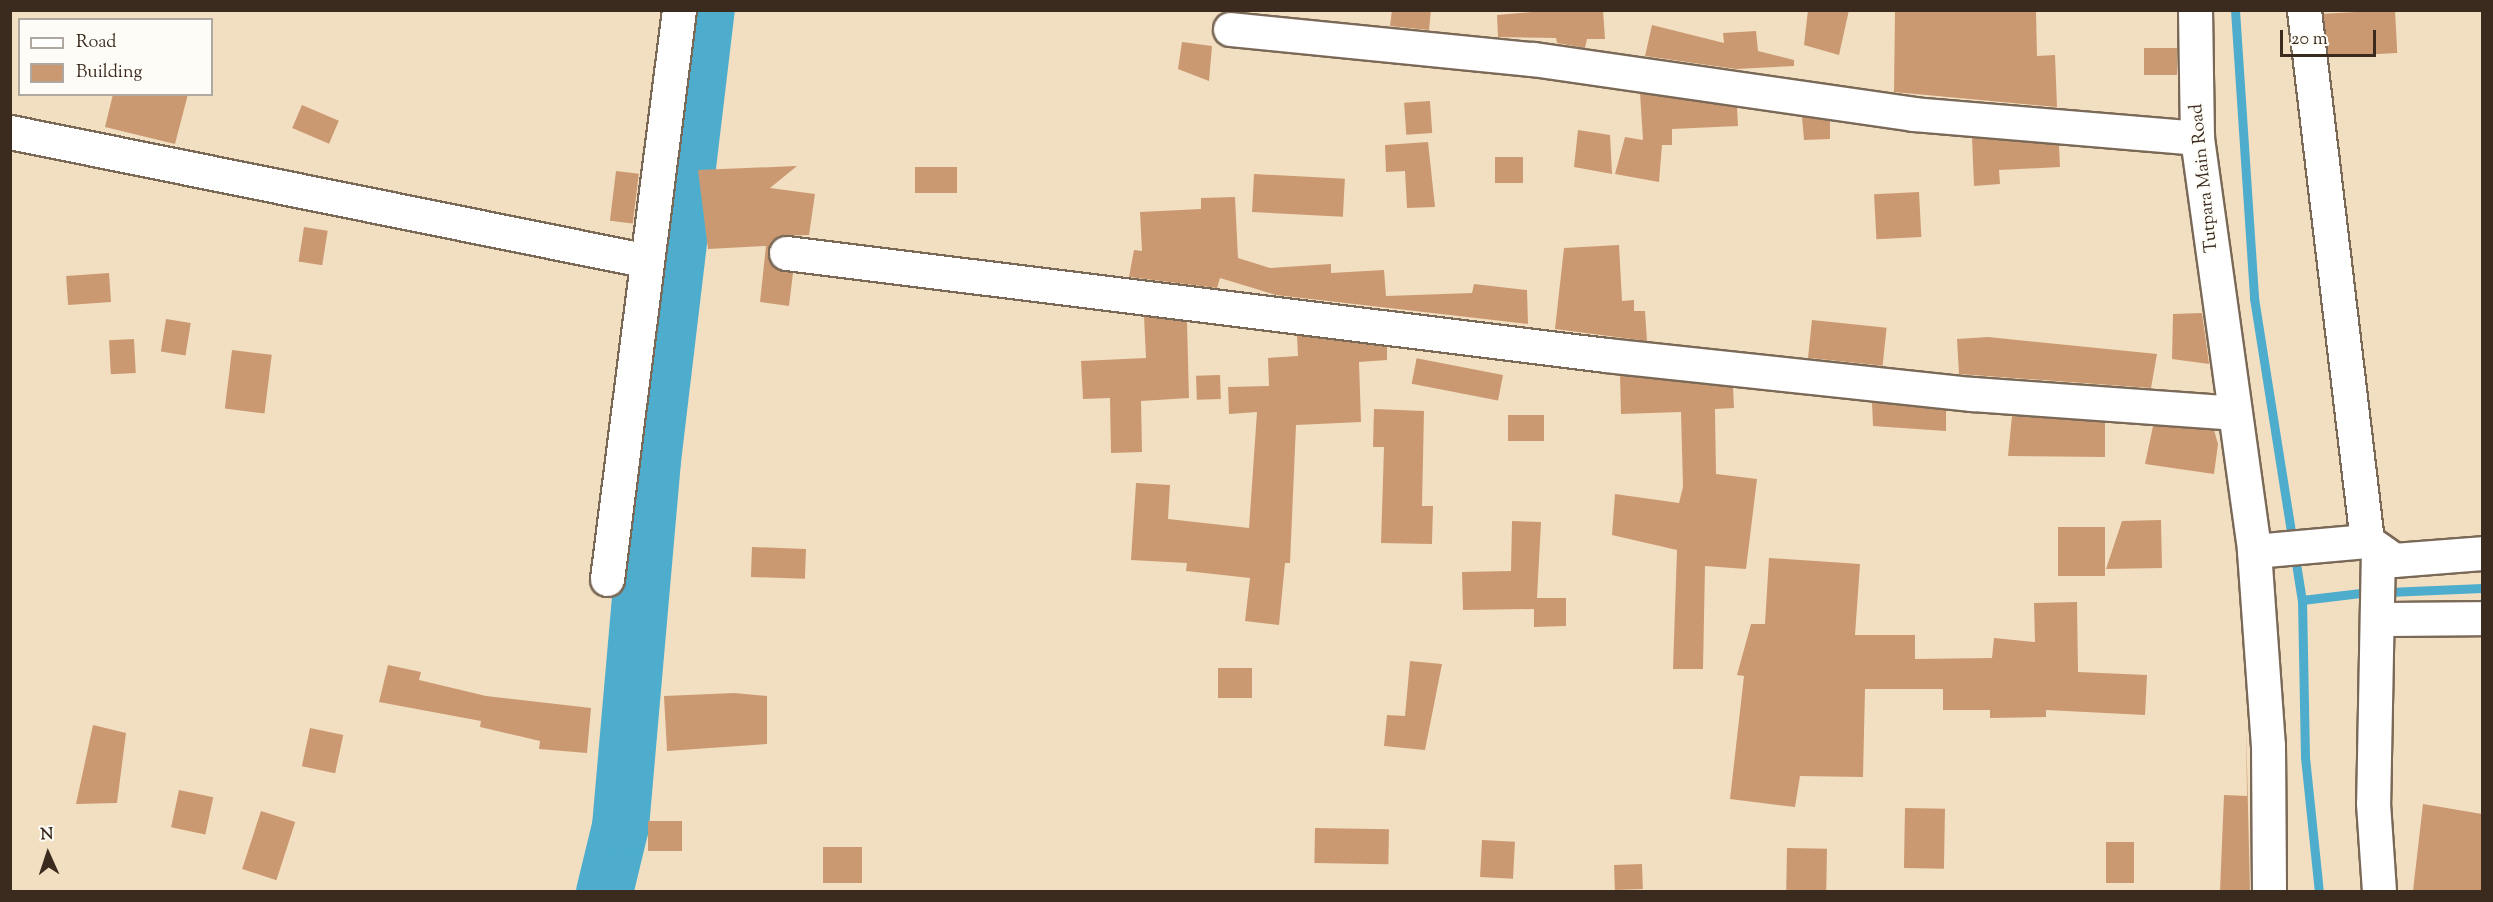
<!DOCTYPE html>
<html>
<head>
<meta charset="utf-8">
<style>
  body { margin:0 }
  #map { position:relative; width:2493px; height:902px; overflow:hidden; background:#f2dfc1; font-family:"Sorts Mill Goudy",serif }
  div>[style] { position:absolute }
  .stream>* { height:9px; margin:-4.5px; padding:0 4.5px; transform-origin:4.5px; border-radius:4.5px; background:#4eadcd }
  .river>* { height:57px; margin:-28.5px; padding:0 28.5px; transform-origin:28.5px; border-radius:28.5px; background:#4eadcd }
  .building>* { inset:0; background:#cb9971; transform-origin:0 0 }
  .roads { filter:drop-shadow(2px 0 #7b6957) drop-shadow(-2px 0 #7b6957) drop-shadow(0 2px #7b6957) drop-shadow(0 -2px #7b6957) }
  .minor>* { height:33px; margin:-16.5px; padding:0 16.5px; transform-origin:16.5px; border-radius:16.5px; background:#fff }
  .tertiary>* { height:33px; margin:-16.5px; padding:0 16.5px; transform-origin:16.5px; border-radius:16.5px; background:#fff }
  span { translate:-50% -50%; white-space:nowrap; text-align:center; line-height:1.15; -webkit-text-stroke:4.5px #fdfcf7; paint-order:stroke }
  .street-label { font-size:18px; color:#3b2a1e }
  .frame { position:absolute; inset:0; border:12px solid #3b2a1e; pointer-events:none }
  .legend { position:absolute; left:18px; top:18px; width:195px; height:78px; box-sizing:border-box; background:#fdfcf7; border:2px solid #afa8a0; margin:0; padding:8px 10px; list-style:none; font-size:18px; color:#3b2a1e }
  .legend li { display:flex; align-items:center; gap:12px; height:30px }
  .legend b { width:30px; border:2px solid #afa8a0 }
  .north { position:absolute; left:18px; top:824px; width:60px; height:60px; -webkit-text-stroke:4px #fdfcf7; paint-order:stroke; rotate:357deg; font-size:16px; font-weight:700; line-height:24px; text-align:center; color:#3b2a1e }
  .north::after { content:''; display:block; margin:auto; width:21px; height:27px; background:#3b2a1e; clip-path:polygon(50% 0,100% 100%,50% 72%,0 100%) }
  .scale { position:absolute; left:2280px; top:30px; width:96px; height:27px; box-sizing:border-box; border:3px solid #3b2a1e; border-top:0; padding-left:8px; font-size:18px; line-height:21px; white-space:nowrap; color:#3b2a1e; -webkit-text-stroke:4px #fdfcf7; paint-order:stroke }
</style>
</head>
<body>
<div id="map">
  <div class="stream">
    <i style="left:2235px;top:10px;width:289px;rotate:86.2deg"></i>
    <i style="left:2254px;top:298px;width:306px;rotate:81deg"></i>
    <i style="left:2302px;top:600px;width:157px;rotate:88.9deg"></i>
    <i style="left:2305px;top:757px;width:136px;rotate:84.1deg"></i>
    <i style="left:2388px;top:592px;width:94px;rotate:-2.4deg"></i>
    <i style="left:2302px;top:600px;width:59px;rotate:-6.8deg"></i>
  </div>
  <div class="river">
    <i style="left:604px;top:892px;width:68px;rotate:-76.4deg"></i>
    <i style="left:620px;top:826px;width:367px;rotate:-85deg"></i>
    <i style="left:652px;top:460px;width:453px;rotate:-83.2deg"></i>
  </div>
  <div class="building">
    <i style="clip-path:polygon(1392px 10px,1431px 10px,1429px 30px,1390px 26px)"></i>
    <i style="clip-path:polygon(1555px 10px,1603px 10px,1605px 39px,1587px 39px,1585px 48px,1557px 43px,1556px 38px,1498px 37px,1497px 15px)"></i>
    <i style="clip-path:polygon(1808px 10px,1849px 10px,1839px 55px,1804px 45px)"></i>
    <i style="clip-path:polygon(1895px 10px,2036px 10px,2037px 56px,2055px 55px,2057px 107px,1894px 92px)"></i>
    <i style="left:2395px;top:10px;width:43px;height:72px;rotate:87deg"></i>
    <i style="clip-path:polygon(1652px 25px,1724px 43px,1723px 33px,1756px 31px,1758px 51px,1794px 60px,1794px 66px,1736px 69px,1645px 56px)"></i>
    <i style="clip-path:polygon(1182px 42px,1212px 46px,1209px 81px,1178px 69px)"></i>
    <i style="left:2177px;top:48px;width:27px;height:33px;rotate:90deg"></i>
    <i style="clip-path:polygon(1640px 93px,1737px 107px,1738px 126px,1672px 129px,1672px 145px,1662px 145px,1659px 182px,1615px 174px,1625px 137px,1643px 140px)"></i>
    <i style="clip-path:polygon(113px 94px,188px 94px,175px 144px,105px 127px)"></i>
    <i style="left:1430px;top:101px;width:32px;height:26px;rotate:86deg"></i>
    <i style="left:302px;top:105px;width:40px;height:25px;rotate:23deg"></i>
    <i style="clip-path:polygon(1802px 117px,1830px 121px,1830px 139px,1804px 140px)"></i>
    <i style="clip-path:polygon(1578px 130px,1610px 135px,1612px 174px,1574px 167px)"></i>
    <i style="clip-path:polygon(1972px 138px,2059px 145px,2060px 167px,1999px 170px,2000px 184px,1974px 186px)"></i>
    <i style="clip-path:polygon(1428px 142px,1435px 207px,1407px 208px,1405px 171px,1386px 172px,1385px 145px)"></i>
    <i style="left:1523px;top:157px;width:26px;height:28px;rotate:90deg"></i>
    <i style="clip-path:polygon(797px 166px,770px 188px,815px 194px,809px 235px,779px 236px,771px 241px,769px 261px,793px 273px,789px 306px,760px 302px,766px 246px,708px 249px,698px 170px)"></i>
    <i style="left:957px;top:167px;width:26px;height:42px;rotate:90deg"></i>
    <i style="left:616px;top:171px;width:23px;height:50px;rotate:7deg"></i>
    <i style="left:1254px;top:174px;width:91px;height:38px;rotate:3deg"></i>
    <i style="left:1919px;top:192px;width:45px;height:45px;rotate:87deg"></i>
    <i style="clip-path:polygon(1235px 197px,1238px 258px,1270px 268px,1331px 264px,1331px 273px,1384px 270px,1386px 296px,1472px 293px,1474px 284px,1527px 290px,1528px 324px,1276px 295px,1220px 278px,1217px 288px,1129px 277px,1134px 250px,1142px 251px,1140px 212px,1201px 209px,1201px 198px)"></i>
    <i style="left:304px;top:227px;width:24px;height:35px;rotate:9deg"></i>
    <i style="clip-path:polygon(1619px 245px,1622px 301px,1634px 300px,1634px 311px,1645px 311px,1647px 341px,1555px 329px,1564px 248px)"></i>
    <i style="left:109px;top:273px;width:29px;height:43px;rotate:86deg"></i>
    <i style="clip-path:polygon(2202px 313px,2209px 364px,2172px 359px,2173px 314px)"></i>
    <i style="clip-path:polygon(1144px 316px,1187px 322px,1189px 398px,1141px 401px,1142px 452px,1111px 453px,1110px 398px,1083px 399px,1081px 361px,1146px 358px)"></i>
    <i style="left:166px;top:319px;width:25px;height:33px;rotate:9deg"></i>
    <i style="left:1812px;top:320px;width:75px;height:38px;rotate:6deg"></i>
    <i style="clip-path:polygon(1297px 335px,1387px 347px,1387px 360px,1359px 362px,1361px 422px,1296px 425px,1290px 563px,1285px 563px,1279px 625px,1245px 621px,1250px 578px,1186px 571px,1187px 563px,1131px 560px,1136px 483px,1170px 485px,1168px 519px,1249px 528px,1257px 412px,1229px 414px,1228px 387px,1269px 386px,1268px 358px,1298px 356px)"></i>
    <i style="clip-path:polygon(1988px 337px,2157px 354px,2151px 388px,1959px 374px,1957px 339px)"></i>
    <i style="left:134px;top:339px;width:34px;height:25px;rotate:87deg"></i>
    <i style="left:232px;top:350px;width:40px;height:59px;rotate:7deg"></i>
    <i style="left:1220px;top:375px;width:24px;height:24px;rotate:88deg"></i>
    <i style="left:1503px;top:375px;width:26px;height:88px;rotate:101deg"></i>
    <i style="clip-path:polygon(1620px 375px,1733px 387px,1734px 408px,1715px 409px,1716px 474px,1757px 479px,1746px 569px,1705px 566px,1703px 669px,1673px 669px,1677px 550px,1612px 535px,1615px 494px,1679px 503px,1683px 487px,1681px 412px,1621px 414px)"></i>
    <i style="clip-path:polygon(1872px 402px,1946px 410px,1946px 431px,1873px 426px)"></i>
    <i style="clip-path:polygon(1374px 409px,1424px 411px,1422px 506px,1433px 506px,1432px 544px,1381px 543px,1384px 447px,1373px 447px)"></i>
    <i style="left:1508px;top:415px;width:36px;height:26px"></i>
    <i style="clip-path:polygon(2012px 416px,2105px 422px,2105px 457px,2008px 456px)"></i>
    <i style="clip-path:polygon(2153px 426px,2214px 430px,2218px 444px,2214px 474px,2145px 464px)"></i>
    <i style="clip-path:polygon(2161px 520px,2162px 568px,2106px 569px,2122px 521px)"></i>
    <i style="clip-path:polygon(1512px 521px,1541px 522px,1537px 598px,1566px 598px,1566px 626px,1534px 627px,1534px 609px,1463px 610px,1462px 572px,1511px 571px)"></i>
    <i style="left:2058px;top:527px;width:47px;height:49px"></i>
    <i style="left:752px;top:547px;width:54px;height:30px;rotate:2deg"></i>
    <i style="clip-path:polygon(1769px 558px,1860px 564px,1855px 635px,1915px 635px,1915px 659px,1992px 658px,1994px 638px,2035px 642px,2034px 603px,2077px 602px,2078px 672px,2147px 675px,2145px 715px,2046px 710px,2046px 717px,1990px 718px,1990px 710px,1943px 710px,1943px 689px,1865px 689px,1863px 777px,1800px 776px,1795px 807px,1730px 799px,1744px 676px,1737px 675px,1751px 624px,1765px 624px)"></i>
    <i style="clip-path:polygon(1410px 661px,1442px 664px,1425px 750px,1384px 746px,1387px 715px,1405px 716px)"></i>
    <i style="clip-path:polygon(388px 665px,421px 672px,419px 680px,486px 696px,591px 708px,587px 753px,539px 749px,540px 741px,480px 727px,481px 721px,379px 702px)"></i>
    <i style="left:1218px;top:668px;width:34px;height:30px"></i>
    <i style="clip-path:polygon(734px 693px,767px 696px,767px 744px,667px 751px,664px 696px)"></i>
    <i style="clip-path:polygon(2246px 722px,2250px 891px,2220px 891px,2224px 795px,2247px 796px)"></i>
    <i style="clip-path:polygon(93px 725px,126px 733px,117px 803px,76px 804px)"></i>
    <i style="left:310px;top:728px;width:34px;height:39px;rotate:12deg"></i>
    <i style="left:179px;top:790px;width:35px;height:38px;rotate:12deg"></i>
    <i style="clip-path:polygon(2423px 804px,2482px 814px,2482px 891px,2413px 891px)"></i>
    <i style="left:1905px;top:808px;width:40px;height:60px;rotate:1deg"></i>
    <i style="left:261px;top:811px;width:36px;height:61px;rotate:18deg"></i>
    <i style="left:648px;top:821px;width:34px;height:30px"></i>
    <i style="left:1315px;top:828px;width:74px;height:35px;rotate:1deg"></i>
    <i style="left:1482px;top:840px;width:33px;height:37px;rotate:3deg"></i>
    <i style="left:2106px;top:842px;width:28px;height:41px"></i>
    <i style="left:823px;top:847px;width:39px;height:36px"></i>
    <i style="left:1787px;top:848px;width:40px;height:43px;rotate:1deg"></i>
    <i style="left:1642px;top:864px;width:25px;height:28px;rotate:88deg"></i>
  </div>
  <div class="roads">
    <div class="minor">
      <i style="left:1230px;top:29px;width:304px;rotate:5.7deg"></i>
      <i style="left:1533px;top:59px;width:384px;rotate:8.2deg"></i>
      <i style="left:1913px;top:114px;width:285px;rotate:4.8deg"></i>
      <i style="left:10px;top:132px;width:646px;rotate:11.43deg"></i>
      <i style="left:786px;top:253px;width:826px;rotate:7.09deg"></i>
      <i style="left:1606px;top:355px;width:368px;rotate:6.1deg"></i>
      <i style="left:1972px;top:394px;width:263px;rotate:4.1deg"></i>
      <i style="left:2367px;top:541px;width:33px;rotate:35deg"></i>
      <i style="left:2394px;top:560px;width:88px;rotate:-4.5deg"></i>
      <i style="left:2378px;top:549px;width:254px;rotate:91.1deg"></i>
      <i style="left:2373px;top:803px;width:89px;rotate:86.1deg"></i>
      <i style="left:2254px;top:551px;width:113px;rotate:-5.1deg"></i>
      <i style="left:2367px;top:541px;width:535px;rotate:-96.77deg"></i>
      <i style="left:607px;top:579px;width:574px;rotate:-82.79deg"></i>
      <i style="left:2377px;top:619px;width:105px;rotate:-0.5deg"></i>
    </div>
    <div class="tertiary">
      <i style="left:2195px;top:10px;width:128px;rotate:89.1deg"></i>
      <i style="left:2197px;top:138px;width:417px;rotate:82.1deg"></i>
      <i style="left:2254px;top:551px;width:195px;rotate:85.9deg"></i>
      <i style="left:2268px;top:745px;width:147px;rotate:89.6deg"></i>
    </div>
  </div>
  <div class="street-label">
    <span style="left:2205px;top:178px;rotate:-96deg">Tutpara Main Road</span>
  </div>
  <div class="frame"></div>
  <ul class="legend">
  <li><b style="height:8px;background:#fff"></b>Road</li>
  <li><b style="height:16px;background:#cb9971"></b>Building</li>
  </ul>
  <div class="north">N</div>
  <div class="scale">20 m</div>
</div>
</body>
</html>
